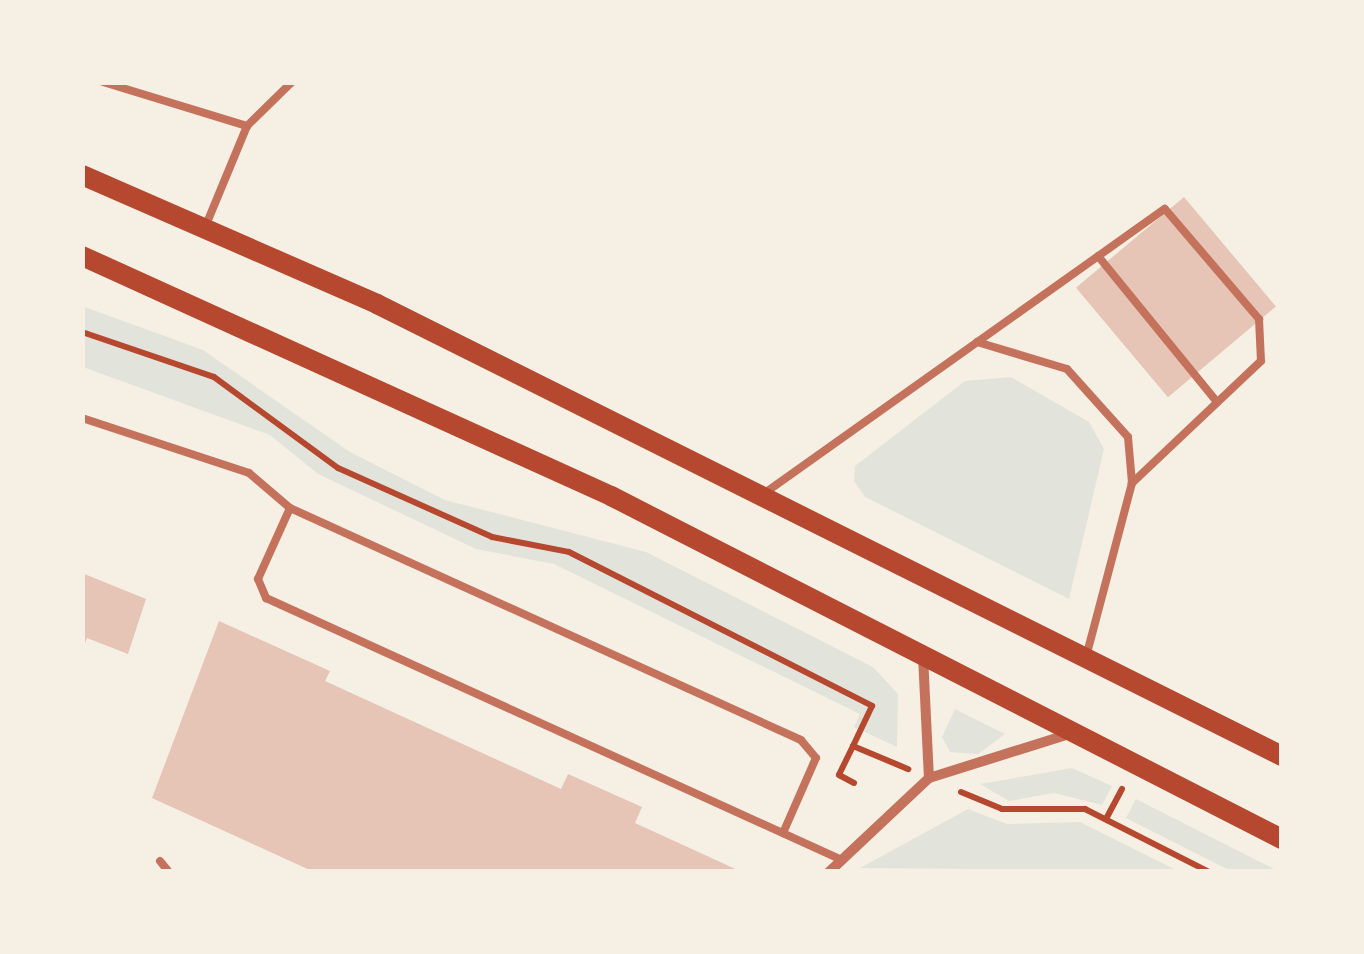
<!DOCTYPE html>
<html>
<head>
<meta charset="utf-8">
<style>
  body { margin:0 }
  #map { position:relative; width:1364px; height:954px; overflow:hidden; background:#f6efe4; font-family:Roboto,sans-serif }
  div>[style] { position:absolute }
  .green>* { inset:0; background:#e2e4dc }
  .building>* { inset:0; background:#e6c5b7; transform-origin:0 0 }
  .path>* { height:6px; margin:-3px; padding:0 3px; transform-origin:3px; border-radius:3px; background:#b5482f }
  .service>* { height:8px; margin:-4px; padding:0 4px; transform-origin:4px; border-radius:4px; background:#c5725c }
  .minor>* { height:10px; margin:-5px; padding:0 5px; transform-origin:5px; border-radius:5px; background:#c5725c }
  .secondary>* { height:20px; margin:-10px; padding:0 10px; transform-origin:10px; border-radius:10px; background:#b5482f }
  span { translate:-50% -50%; white-space:nowrap; text-align:center; line-height:1.15; -webkit-text-stroke:10px #f6efe4; paint-order:stroke }
  .frame { position:absolute; inset:0; border:85px solid #f6efe4; pointer-events:none }
</style>
</head>
<body>
<div id="map">
  <div class="green">
    <i style="clip-path:polygon(82px 306px,203px 350px,350px 452px,445px 500px,646px 552px,873px 667px,898px 694px,897px 747px,854px 727px,860px 714px,554px 564px,476px 549px,318px 474px,270px 435px,83px 367px)"></i>
    <i style="clip-path:polygon(1011px 377px,1089px 422px,1104px 449px,1069px 599px,865px 497px,854px 481px,855px 466px,965px 381px)"></i>
    <i style="clip-path:polygon(955px 709px,1005px 734px,978px 754px,950px 752px,942px 737px)"></i>
    <i style="clip-path:polygon(1072px 768px,1112px 786px,1102px 805px,1054px 793px,1009px 801px,980px 784px)"></i>
    <i style="clip-path:polygon(1136px 799px,1278px 871px,1231px 871px,1126px 818px)"></i>
    <i style="clip-path:polygon(968px 809px,1007px 824px,1080px 822px,1178px 871px,860px 868px)"></i>
  </div>
  <div class="building">
    <i style="left:1184px;top:197px;width:143px;height:141px;rotate:50deg"></i>
    <i style="clip-path:polygon(82px 573px,146px 599px,128px 654px,87px 638px,82px 651px)"></i>
    <i style="clip-path:polygon(219px 621px,330px 671px,325px 681px,561px 789px,568px 774px,642px 807px,635px 823px,742px 872px,314px 872px,152px 798px)"></i>
  </div>
  <div class="path">
    <i style="left:82px;top:332px;width:139px;rotate:18.8deg"></i>
    <i style="left:214px;top:377px;width:154px;rotate:36.3deg"></i>
    <i style="left:338px;top:468px;width:169px;rotate:24.1deg"></i>
    <i style="left:492px;top:537px;width:78px;rotate:11deg"></i>
    <i style="left:569px;top:552px;width:340px;rotate:26.9deg"></i>
    <i style="left:872px;top:706px;width:44px;rotate:115.4deg"></i>
    <i style="left:853px;top:746px;width:60px;rotate:22.7deg"></i>
    <i style="left:853px;top:746px;width:32px;rotate:116deg"></i>
    <i style="left:839px;top:775px;width:17px;rotate:28deg"></i>
    <i style="left:961px;top:792px;width:44px;rotate:22.5deg"></i>
    <i style="left:1002px;top:809px;width:83px"></i>
    <i style="left:1085px;top:809px;width:139px;rotate:26.9deg"></i>
    <i style="left:1106px;top:819px;width:34px;rotate:-62deg"></i>
  </div>
  <div class="service">
    <i style="left:103px;top:82px;width:151px;rotate:17deg"></i>
    <i style="left:206px;top:225px;width:107px;rotate:-67.5deg"></i>
    <i style="left:247px;top:126px;width:63px;rotate:-44.4deg"></i>
    <i style="left:1098px;top:256px;width:188px;rotate:50.8deg"></i>
    <i style="left:977px;top:342px;width:94px;rotate:16.7deg"></i>
    <i style="left:1067px;top:369px;width:91px;rotate:48.1deg"></i>
    <i style="left:1128px;top:437px;width:46px;rotate:85deg"></i>
    <i style="left:1132px;top:483px;width:180px;rotate:104.8deg"></i>
    <i style="left:82px;top:418px;width:176px;rotate:18.2deg"></i>
    <i style="left:249px;top:473px;width:54px;rotate:40.5deg"></i>
    <i style="left:762px;top:495px;width:494px;rotate:-35.4deg"></i>
    <i style="left:1165px;top:209px;width:145px;rotate:49.5deg"></i>
    <i style="left:1259px;top:319px;width:42px;rotate:87.3deg"></i>
    <i style="left:1261px;top:361px;width:178px;rotate:136.6deg"></i>
    <i style="left:783px;top:833px;width:82px;rotate:-66.3deg"></i>
    <i style="left:816px;top:758px;width:23px;rotate:-130deg"></i>
    <i style="left:801px;top:740px;width:561px;rotate:-155.58deg"></i>
    <i style="left:290px;top:508px;width:78px;rotate:114.3deg"></i>
    <i style="left:258px;top:579px;width:21px;rotate:67deg"></i>
    <i style="left:266px;top:598px;width:633px;rotate:24.46deg"></i>
    <i style="left:160px;top:861px;width:14px;rotate:51deg"></i>
  </div>
  <div class="minor">
    <i style="left:923px;top:656px;width:122px;rotate:87.2deg"></i>
    <i style="left:829px;top:872px;width:137px;rotate:-43.2deg"></i>
    <i style="left:929px;top:778px;width:147px;rotate:-17.4deg"></i>
  </div>
  <div class="secondary">
    <i style="left:82px;top:175px;width:322px;rotate:23.6deg"></i>
    <i style="left:377px;top:304px;width:1012px;rotate:26.54deg"></i>
    <i style="left:82px;top:256px;width:581px;rotate:24.4deg"></i>
    <i style="left:611px;top:496px;width:754px;rotate:27.08deg"></i>
  </div>
  <div class="frame"></div>
</div>
</body>
</html>
